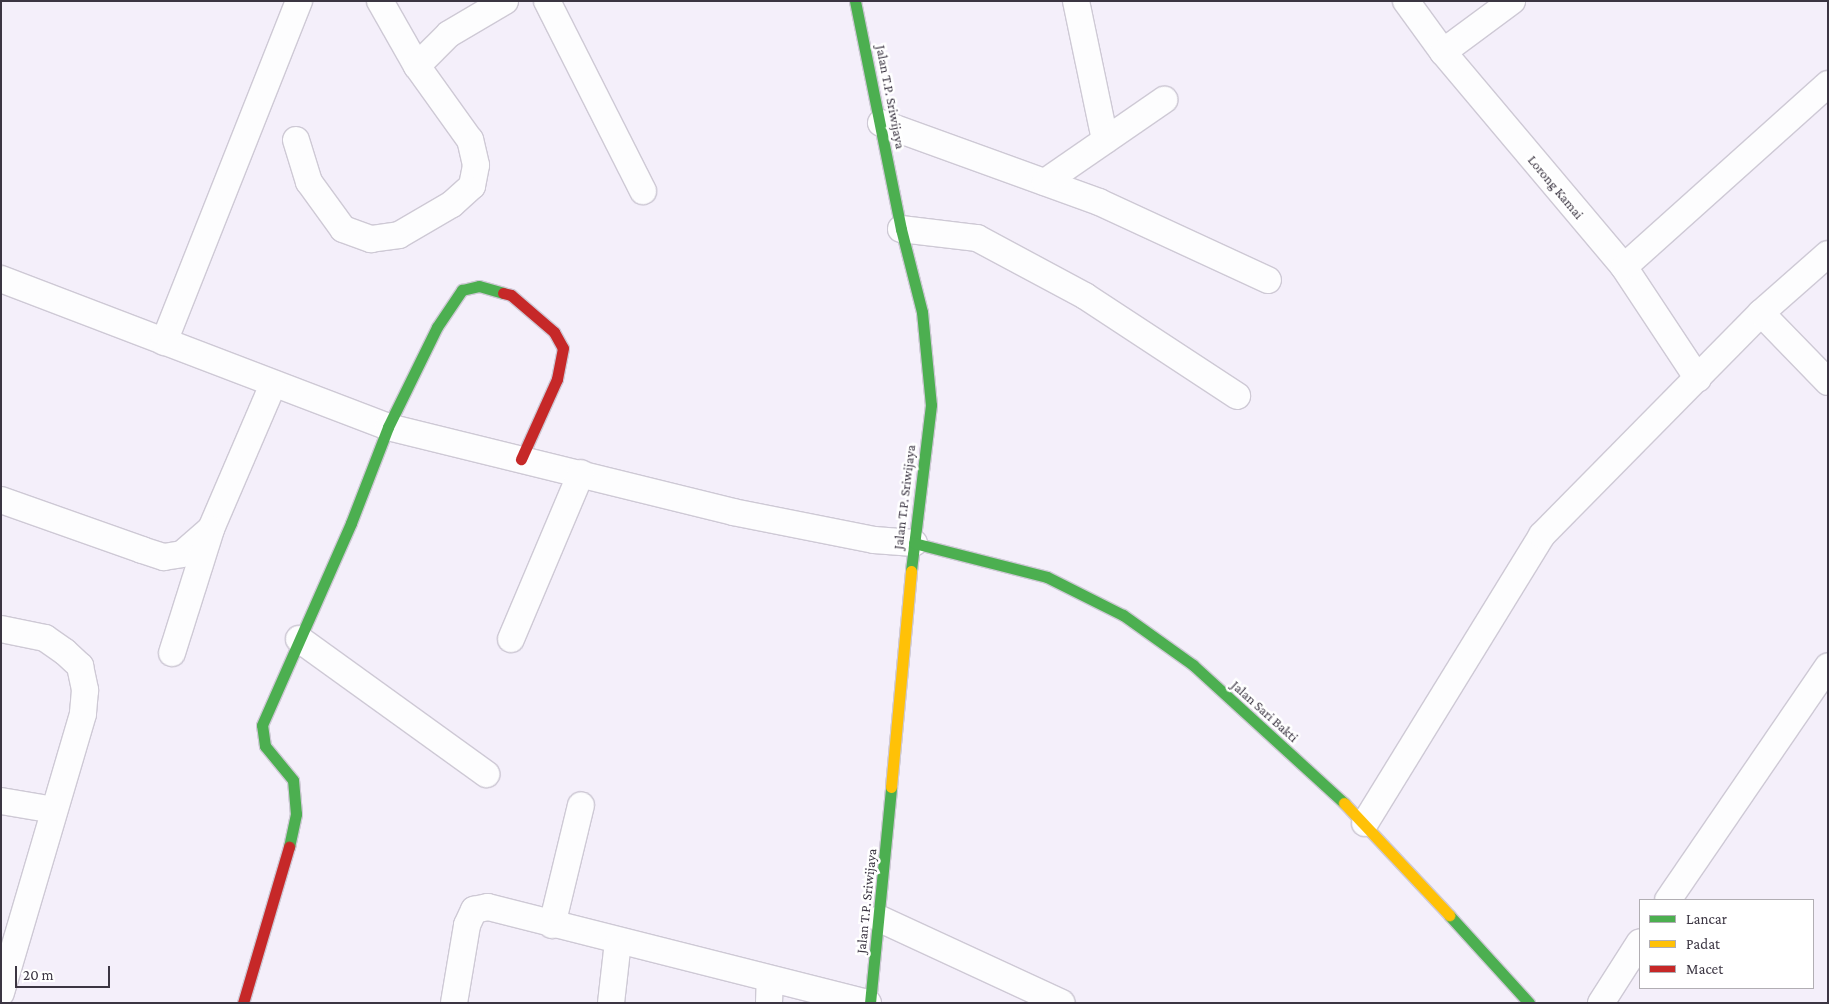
<!DOCTYPE html>
<html>
<head>
<meta charset="utf-8">
<style>
  body { margin:0 }
  #map { position:relative; width:1829px; height:1004px; overflow:hidden; background:#f4effa; font-family:"Crimson Pro",serif }
  div>[style] { position:absolute }
  .roads { filter:drop-shadow(1px 0 #cec9d5) drop-shadow(-1px 0 #cec9d5) drop-shadow(0 1px #cec9d5) drop-shadow(0 -1px #cec9d5) }
  .street>* { height:26px; margin:-13px; padding:0 13px; transform-origin:13px; border-radius:13px; background:#fdfdfe }
  .fast>* { height:11px; margin:-5.5px; padding:0 5.5px; transform-origin:5.5px; border-radius:5.5px; background:#4caf50 }
  .slow>* { height:11px; margin:-5.5px; padding:0 5.5px; transform-origin:5.5px; border-radius:5.5px; background:#ffc107 }
  .jam>* { height:11px; margin:-5.5px; padding:0 5.5px; transform-origin:5.5px; border-radius:5.5px; background:#c62828 }
  span { translate:-50% -50%; white-space:nowrap; text-align:center; line-height:1.15; -webkit-text-stroke:5px #fff; paint-order:stroke }
  .street-label { font-size:14px; color:#3b3542 }
  .frame { position:absolute; inset:0; border:2px solid #3b3542; pointer-events:none }
  .legend { position:absolute; left:1639px; top:899px; width:175px; height:90px; box-sizing:border-box; background:#fff; border:1px solid #b1aeb3; margin:0; padding:6px 9px; list-style:none; font-size:15px; color:#3b3542 }
  .legend li { display:flex; align-items:center; gap:10px; height:25px }
  .legend b { width:25px; border:1px solid #b1aeb3 }
  .scale { position:absolute; left:15px; top:966px; width:95px; height:22px; box-sizing:border-box; border:2px solid #3b3542; border-top:0; padding-left:6px; font-size:15px; line-height:18px; white-space:nowrap; color:#3b3542; -webkit-text-stroke:4px #fff; paint-order:stroke }
</style>
</head>
<body>
<div id="map">
  <div class="roads">
    <div class="street">
      <i style="left:380px;top:1px;width:75px;rotate:60.4deg"></i>
      <i style="left:547px;top:1px;width:213px;rotate:63.2deg"></i>
      <i style="left:1076px;top:1px;width:142px;rotate:78.2deg"></i>
      <i style="left:1406px;top:1px;width:63px;rotate:54deg"></i>
      <i style="left:1443px;top:52px;width:281px;rotate:49.9deg"></i>
      <i style="left:1624px;top:267px;width:134px;rotate:56.5deg"></i>
      <i style="left:1443px;top:52px;width:86px;rotate:-36.5deg"></i>
      <i style="left:881px;top:123px;width:232px;rotate:19.9deg"></i>
      <i style="left:1099px;top:202px;width:186px;rotate:24.8deg"></i>
      <i style="left:296px;top:140px;width:44px;rotate:72.8deg"></i>
      <i style="left:309px;top:182px;width:58px;rotate:54.1deg"></i>
      <i style="left:343px;top:229px;width:30px;rotate:20deg"></i>
      <i style="left:371px;top:239px;width:28px;rotate:-8deg"></i>
      <i style="left:399px;top:235px;width:61px;rotate:-30.3deg"></i>
      <i style="left:452px;top:204px;width:27px;rotate:-42deg"></i>
      <i style="left:472px;top:186px;width:21px;rotate:-79deg"></i>
      <i style="left:476px;top:165px;width:26px;rotate:-103deg"></i>
      <i style="left:470px;top:140px;width:91px;rotate:-125.6deg"></i>
      <i style="left:417px;top:66px;width:45px;rotate:-45deg"></i>
      <i style="left:449px;top:34px;width:65px;rotate:-30.5deg"></i>
      <i style="left:1045px;top:182px;width:145px;rotate:-34.6deg"></i>
      <i style="left:901px;top:229px;width:77px;rotate:6.8deg"></i>
      <i style="left:977px;top:238px;width:123px;rotate:28.2deg"></i>
      <i style="left:1085px;top:296px;width:182px;rotate:33.3deg"></i>
      <i style="left:1624px;top:267px;width:274px;rotate:-41.9deg"></i>
      <i style="left:1px;top:279px;width:414px;rotate:20.9deg"></i>
      <i style="left:388px;top:427px;width:355px;rotate:13.8deg"></i>
      <i style="left:733px;top:512px;width:144px;rotate:11.2deg"></i>
      <i style="left:874px;top:540px;width:40px;rotate:4.3deg"></i>
      <i style="left:1761px;top:313px;width:96px;rotate:45.8deg"></i>
      <i style="left:164px;top:342px;width:367px;rotate:-68.4deg"></i>
      <i style="left:1px;top:500px;width:150px;rotate:19.5deg"></i>
      <i style="left:142px;top:550px;width:23px;rotate:18deg"></i>
      <i style="left:164px;top:557px;width:18px;rotate:-9deg"></i>
      <i style="left:182px;top:554px;width:38px;rotate:-41deg"></i>
      <i style="left:211px;top:529px;width:158px;rotate:-66.8deg"></i>
      <i style="left:1px;top:629px;width:45px;rotate:11.6deg"></i>
      <i style="left:45px;top:638px;width:24px;rotate:35deg"></i>
      <i style="left:65px;top:652px;width:21px;rotate:43deg"></i>
      <i style="left:80px;top:666px;width:25px;rotate:78deg"></i>
      <i style="left:85px;top:690px;width:24px;rotate:95deg"></i>
      <i style="left:83px;top:714px;width:291px;rotate:106.4deg"></i>
      <i style="left:299px;top:639px;width:231px;rotate:35.8deg"></i>
      <i style="left:511px;top:639px;width:180px;rotate:-67.1deg"></i>
      <i style="left:172px;top:653px;width:130px;rotate:-72.5deg"></i>
      <i style="left:1px;top:801px;width:54px;rotate:9.6deg"></i>
      <i style="left:1365px;top:823px;width:338px;rotate:-58.4deg"></i>
      <i style="left:1542px;top:535px;width:312px;rotate:-45.4deg"></i>
      <i style="left:1761px;top:313px;width:89px;rotate:-41.4deg"></i>
      <i style="left:1668px;top:900px;width:283px;rotate:-55.6deg"></i>
      <i style="left:880px;top:919px;width:200px;rotate:24.8deg"></i>
      <i style="left:552px;top:925px;width:123px;rotate:-76.4deg"></i>
      <i style="left:454px;top:1003px;width:79px;rotate:-80.5deg"></i>
      <i style="left:467px;top:925px;width:17px;rotate:-65deg"></i>
      <i style="left:474px;top:910px;width:14px;rotate:-12deg"></i>
      <i style="left:488px;top:907px;width:392px;rotate:14.2deg"></i>
      <i style="left:611px;top:1003px;width:61px;rotate:-83.5deg"></i>
      <i style="left:769px;top:1003px;width:24px;rotate:-88deg"></i>
      <i style="left:1601px;top:1003px;width:72px;rotate:-57.4deg"></i>
    </div>
    <div class="fast">
      <i style="left:855px;top:1px;width:233px;rotate:78.6deg"></i>
      <i style="left:901px;top:229px;width:86px;rotate:75.8deg"></i>
      <i style="left:922px;top:312px;width:93px;rotate:84.5deg"></i>
      <i style="left:931px;top:405px;width:167px;rotate:96.9deg"></i>
      <i style="left:914px;top:543px;width:137px;rotate:14.3deg"></i>
      <i style="left:1047px;top:577px;width:85px;rotate:26.6deg"></i>
      <i style="left:1123px;top:615px;width:86px;rotate:35.5deg"></i>
      <i style="left:1193px;top:665px;width:205px;rotate:42.4deg"></i>
      <i style="left:289px;top:847px;width:34px;rotate:-78deg"></i>
      <i style="left:296px;top:814px;width:34px;rotate:-95deg"></i>
      <i style="left:293px;top:780px;width:44px;rotate:-129.5deg"></i>
      <i style="left:265px;top:746px;width:21px;rotate:-98deg"></i>
      <i style="left:262px;top:725px;width:221px;rotate:-66.2deg"></i>
      <i style="left:351px;top:523px;width:103px;rotate:-68.9deg"></i>
      <i style="left:388px;top:427px;width:111px;rotate:-63.9deg"></i>
      <i style="left:437px;top:327px;width:45px;rotate:-56deg"></i>
      <i style="left:462px;top:290px;width:17px;rotate:-13deg"></i>
      <i style="left:479px;top:286px;width:25px;rotate:16deg"></i>
      <i style="left:1449px;top:915px;width:119px;rotate:47.7deg"></i>
      <i style="left:870px;top:1003px;width:217px;rotate:-84.4deg"></i>
    </div>
    <div class="slow">
      <i style="left:891px;top:787px;width:217px;rotate:-84.7deg"></i>
      <i style="left:1344px;top:803px;width:154px;rotate:46.8deg"></i>
    </div>
    <div class="jam">
      <i style="left:503px;top:293px;width:8px;rotate:14deg"></i>
      <i style="left:511px;top:295px;width:57px;rotate:40.7deg"></i>
      <i style="left:554px;top:332px;width:18px;rotate:61deg"></i>
      <i style="left:563px;top:348px;width:32px;rotate:101deg"></i>
      <i style="left:557px;top:379px;width:88px;rotate:114.2deg"></i>
      <i style="left:243px;top:1003px;width:163px;rotate:-73.6deg"></i>
    </div>
  </div>
  <div class="street-label">
    <span style="left:891px;top:97px;rotate:79deg">Jalan T.P. Sriwijaya</span>
    <span style="left:1556px;top:187px;rotate:50deg">Lorong Kamai</span>
    <span style="left:904px;top:497px;rotate:-83deg">Jalan T.P. Sriwijaya</span>
    <span style="left:1265px;top:711px;rotate:42deg">Jalan Sari Bakti</span>
    <span style="left:866px;top:901px;rotate:-84deg">Jalan T.P. Sriwijaya</span>
  </div>
  <div class="frame"></div>
  <ul class="legend">
  <li><b style="height:6px;background:#4caf50"></b>Lancar</li>
  <li><b style="height:6px;background:#ffc107"></b>Padat</li>
  <li><b style="height:6px;background:#c62828"></b>Macet</li>
  </ul>
  <div class="scale">20 m</div>
</div>
</body>
</html>
